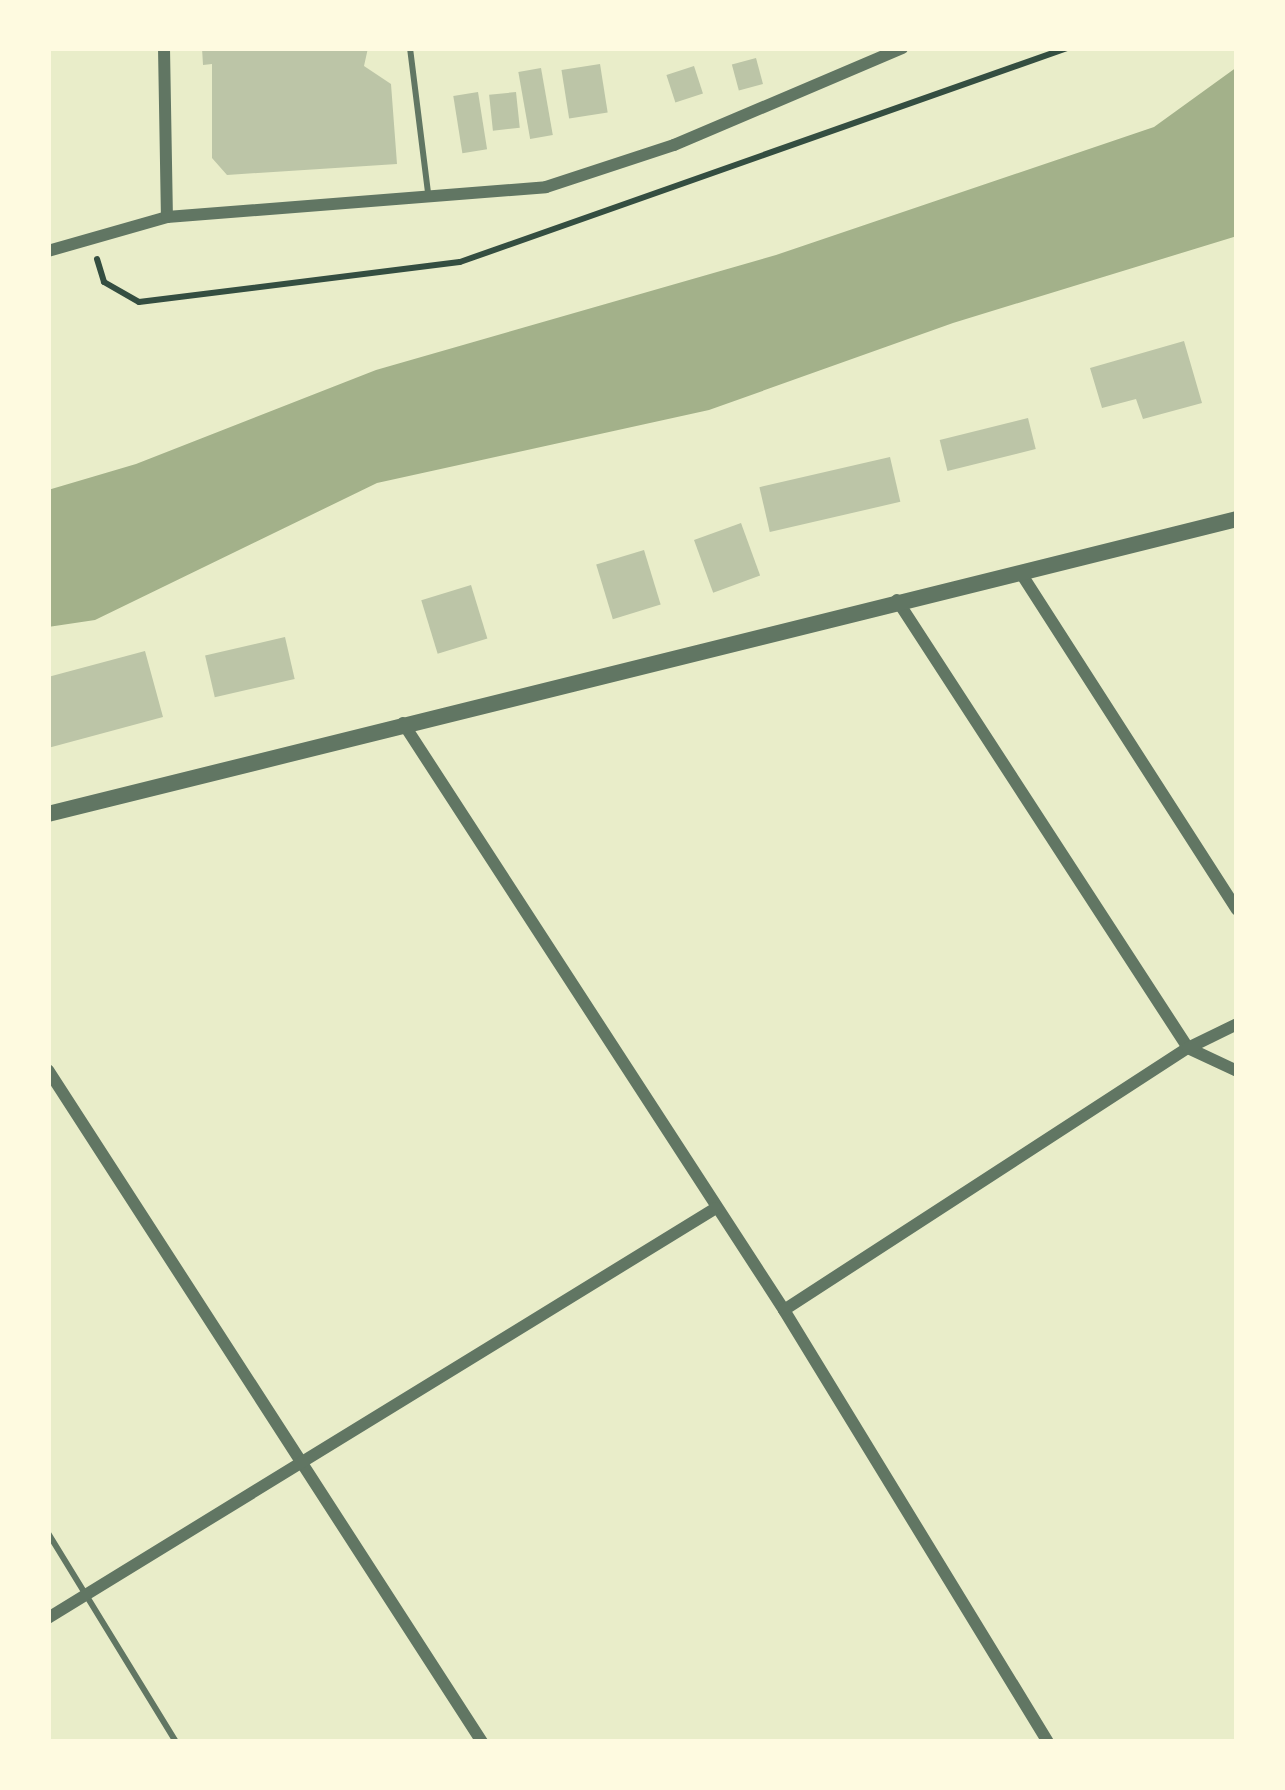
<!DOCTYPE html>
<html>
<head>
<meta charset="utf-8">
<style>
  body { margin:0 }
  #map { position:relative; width:1285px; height:1790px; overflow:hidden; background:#e9edc9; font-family:Helvetica,sans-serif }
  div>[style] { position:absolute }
  .water>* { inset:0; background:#a3b18a }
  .building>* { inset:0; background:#bcc5a7; transform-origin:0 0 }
  .path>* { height:6px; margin:-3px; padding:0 3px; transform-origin:3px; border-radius:3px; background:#344e41 }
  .service>* { height:6px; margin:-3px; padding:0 3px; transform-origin:3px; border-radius:3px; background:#617663 }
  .minor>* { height:12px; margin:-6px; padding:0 6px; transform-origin:6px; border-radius:6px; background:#617663 }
  .tertiary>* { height:16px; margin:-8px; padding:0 8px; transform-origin:8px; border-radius:8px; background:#617663 }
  span { translate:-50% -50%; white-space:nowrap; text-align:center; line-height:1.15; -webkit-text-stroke:10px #fefae0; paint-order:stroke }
  .frame { position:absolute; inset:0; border:51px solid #fefae0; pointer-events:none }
</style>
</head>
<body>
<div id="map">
  <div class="water">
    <i style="clip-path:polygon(1237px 67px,1237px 236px,953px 323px,709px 410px,377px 483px,95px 620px,48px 627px,48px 490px,136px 464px,376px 370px,776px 255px,1154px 127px)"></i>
  </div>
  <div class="building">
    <i style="clip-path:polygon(202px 48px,368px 48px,364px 66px,391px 84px,397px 164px,227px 175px,212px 158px,212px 64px,203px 65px)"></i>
    <i style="left:756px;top:58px;width:27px;height:25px;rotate:75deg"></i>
    <i style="left:600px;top:64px;width:49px;height:39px;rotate:81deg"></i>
    <i style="left:694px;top:66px;width:29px;height:29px;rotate:72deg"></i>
    <i style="left:541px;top:68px;width:68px;height:23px;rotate:80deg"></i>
    <i style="left:478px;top:92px;width:58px;height:25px;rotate:81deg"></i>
    <i style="left:516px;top:92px;width:36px;height:27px;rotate:84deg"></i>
    <i style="clip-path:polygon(1184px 341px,1202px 403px,1143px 419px,1136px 399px,1102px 408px,1090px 368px)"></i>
    <i style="left:1028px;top:418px;width:32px;height:91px;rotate:76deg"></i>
    <i style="left:890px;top:457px;width:46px;height:134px;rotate:77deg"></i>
    <i style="left:741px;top:523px;width:56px;height:50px;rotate:70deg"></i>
    <i style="left:644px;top:550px;width:57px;height:50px;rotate:73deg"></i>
    <i style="left:471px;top:585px;width:56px;height:52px;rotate:73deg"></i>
    <i style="left:285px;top:637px;width:43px;height:82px;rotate:77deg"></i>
    <i style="clip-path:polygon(145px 651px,163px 717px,48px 748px,48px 677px)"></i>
  </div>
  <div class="path">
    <i style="left:97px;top:259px;width:24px;rotate:73deg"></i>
    <i style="left:104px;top:282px;width:40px;rotate:29.7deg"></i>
    <i style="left:139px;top:302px;width:323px;rotate:-7.1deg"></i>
    <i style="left:460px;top:262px;width:644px;rotate:-19.42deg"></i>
  </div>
  <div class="service">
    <i style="left:410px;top:48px;width:146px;rotate:82.9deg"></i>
    <i style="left:48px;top:1533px;width:245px;rotate:58.5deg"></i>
  </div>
  <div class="minor">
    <i style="left:164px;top:48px;width:169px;rotate:89deg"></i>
    <i style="left:48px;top:251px;width:124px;rotate:-15.9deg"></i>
    <i style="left:167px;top:217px;width:380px;rotate:-4.5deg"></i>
    <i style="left:546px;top:187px;width:135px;rotate:-18.2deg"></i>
    <i style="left:674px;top:145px;width:248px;rotate:-23deg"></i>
    <i style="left:1024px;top:578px;width:394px;rotate:57.3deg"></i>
    <i style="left:897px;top:600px;width:534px;rotate:56.99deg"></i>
    <i style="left:1188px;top:1048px;width:54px;rotate:25.1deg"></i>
    <i style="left:403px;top:723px;width:700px;rotate:57.01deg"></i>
    <i style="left:784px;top:1310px;width:506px;rotate:58.57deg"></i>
    <i style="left:48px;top:1070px;width:800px;rotate:57.14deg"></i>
    <i style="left:784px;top:1310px;width:482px;rotate:-33deg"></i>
    <i style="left:1188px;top:1048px;width:55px;rotate:-26.1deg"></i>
    <i style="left:48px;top:1618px;width:784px;rotate:-31.54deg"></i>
  </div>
  <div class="tertiary">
    <i style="left:48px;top:814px;width:1225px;rotate:-13.93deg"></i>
  </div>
  <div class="frame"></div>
</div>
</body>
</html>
